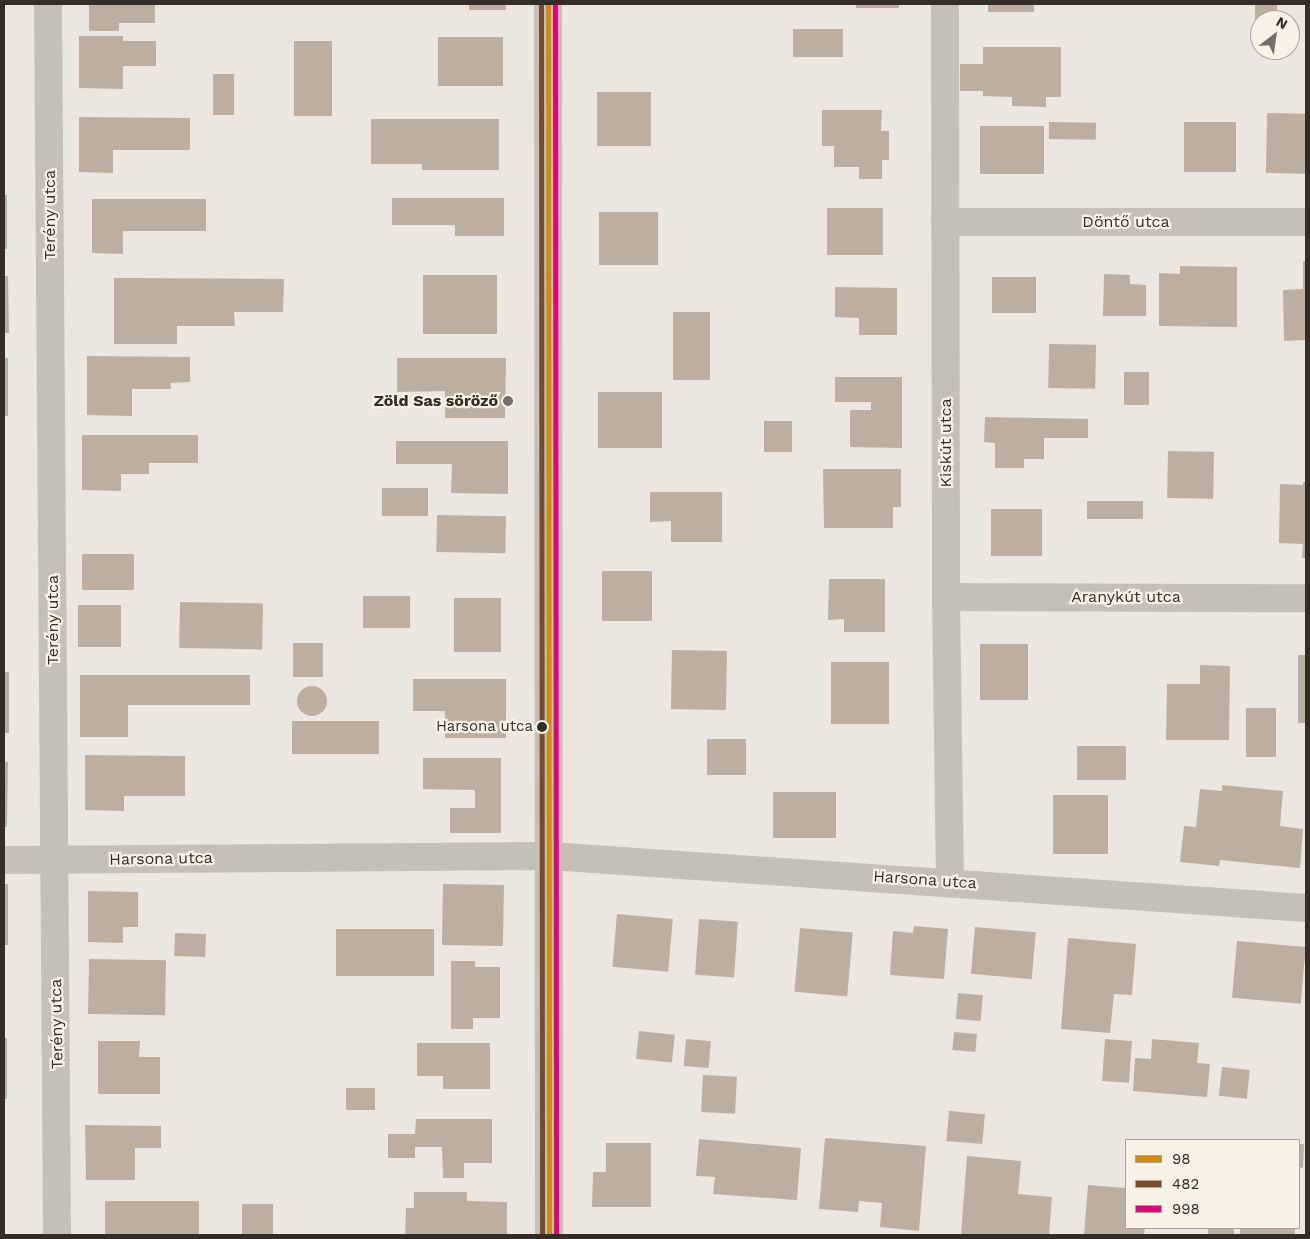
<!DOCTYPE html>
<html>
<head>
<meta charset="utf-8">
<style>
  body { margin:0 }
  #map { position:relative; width:1310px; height:1239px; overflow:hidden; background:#ebe7e0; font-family:"Work Sans",sans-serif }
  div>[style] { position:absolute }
  .building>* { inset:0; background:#bdaea2; transform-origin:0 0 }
  .round { border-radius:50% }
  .minor>* { height:28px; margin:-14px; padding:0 14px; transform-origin:14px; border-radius:14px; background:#c4bfb8 }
  .bus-1>* { height:5px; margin:-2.5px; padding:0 2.5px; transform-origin:2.5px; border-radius:2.5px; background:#d08e08 }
  .bus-2>* { height:5px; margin:-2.5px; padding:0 2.5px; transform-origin:2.5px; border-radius:2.5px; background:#7a4b2a }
  .bus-3>* { height:5px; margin:-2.5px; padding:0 2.5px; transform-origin:2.5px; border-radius:2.5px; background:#e5007d }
  .dots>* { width:14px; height:14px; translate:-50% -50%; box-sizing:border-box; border:2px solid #f8f2e6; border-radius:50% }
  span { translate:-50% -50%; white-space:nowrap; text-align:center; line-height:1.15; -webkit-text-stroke:4.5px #f8f2e6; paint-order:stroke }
  .bus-label { font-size:15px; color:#342d27 }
  .right { translate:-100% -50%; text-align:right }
  .street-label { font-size:16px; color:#342d27 }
  .poi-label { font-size:16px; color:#342d27; font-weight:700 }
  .frame { position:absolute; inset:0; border:5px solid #342d27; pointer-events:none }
  .legend { position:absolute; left:1125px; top:1139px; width:175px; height:90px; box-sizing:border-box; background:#f8f2e6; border:1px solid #aaa39a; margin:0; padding:6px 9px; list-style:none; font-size:15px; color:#342d27 }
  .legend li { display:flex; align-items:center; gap:10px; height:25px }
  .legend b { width:25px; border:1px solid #aaa39a }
  .north { position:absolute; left:1250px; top:10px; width:50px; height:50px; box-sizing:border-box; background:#f8f2e6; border:1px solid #aaa39a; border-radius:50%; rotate:30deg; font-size:14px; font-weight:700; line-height:20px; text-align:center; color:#342d27 }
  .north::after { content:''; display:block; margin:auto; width:18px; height:22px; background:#746e68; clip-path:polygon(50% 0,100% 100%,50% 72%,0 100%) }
</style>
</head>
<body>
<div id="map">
  <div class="building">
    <i style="clip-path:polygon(89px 4px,155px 4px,155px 23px,119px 23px,119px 31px,89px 31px)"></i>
    <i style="left:469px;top:4px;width:37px;height:6px"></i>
    <i style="left:856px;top:4px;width:43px;height:4px"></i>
    <i style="left:988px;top:4px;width:46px;height:8px"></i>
    <i style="clip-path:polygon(1255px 4px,1277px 4px,1277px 20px,1260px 20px,1260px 35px,1255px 35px)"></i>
    <i style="left:793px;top:29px;width:50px;height:28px"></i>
    <i style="clip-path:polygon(79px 36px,123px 36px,123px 41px,156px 41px,156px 66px,123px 66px,123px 89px,79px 88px)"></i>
    <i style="left:438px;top:37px;width:65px;height:49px"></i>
    <i style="left:294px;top:41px;width:38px;height:75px"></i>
    <i style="clip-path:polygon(983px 47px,1061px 47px,1061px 97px,1046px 97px,1046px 107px,1012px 106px,1012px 97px,983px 96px,983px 91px,960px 91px,960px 64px,983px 64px)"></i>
    <i style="left:234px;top:74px;width:41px;height:21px;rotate:90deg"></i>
    <i style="left:597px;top:92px;width:54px;height:54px"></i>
    <i style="clip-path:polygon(822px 110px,882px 110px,881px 131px,889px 131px,889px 160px,882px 160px,882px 179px,859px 179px,859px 167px,834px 167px,834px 146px,822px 146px)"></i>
    <i style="left:1267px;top:113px;width:39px;height:60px;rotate:1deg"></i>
    <i style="clip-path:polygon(79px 117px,190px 118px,190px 150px,113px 150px,113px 173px,79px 172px)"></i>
    <i style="clip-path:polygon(371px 119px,499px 119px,499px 170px,422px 170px,422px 164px,371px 164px)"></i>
    <i style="left:1049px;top:122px;width:47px;height:17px;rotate:1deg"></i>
    <i style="left:1184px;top:122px;width:52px;height:50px"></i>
    <i style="left:980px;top:126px;width:64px;height:48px"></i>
    <i style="left:4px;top:195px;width:3px;height:54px"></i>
    <i style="clip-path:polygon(392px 198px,504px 198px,504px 236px,455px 236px,455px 225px,392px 225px)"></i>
    <i style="clip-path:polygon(92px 199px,206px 199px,206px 231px,123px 231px,123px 254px,92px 253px)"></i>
    <i style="left:827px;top:208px;width:56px;height:47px"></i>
    <i style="left:599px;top:212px;width:59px;height:53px"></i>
    <i style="clip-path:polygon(1303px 261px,1306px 261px,1306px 340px,1284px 341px,1283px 290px,1303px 289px)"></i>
    <i style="clip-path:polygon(1180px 266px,1237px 267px,1237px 327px,1159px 326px,1159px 273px,1180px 274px)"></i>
    <i style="clip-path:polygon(1104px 274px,1130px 275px,1130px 284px,1146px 285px,1146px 316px,1103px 316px)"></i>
    <i style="left:423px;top:275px;width:74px;height:59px"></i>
    <i style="clip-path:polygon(4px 276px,8px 276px,9px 333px,4px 333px)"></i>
    <i style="left:992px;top:277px;width:44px;height:36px"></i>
    <i style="clip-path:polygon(114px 278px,284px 279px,283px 312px,234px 312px,235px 326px,177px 326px,177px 344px,114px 344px)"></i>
    <i style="clip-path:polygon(835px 287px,897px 288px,897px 335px,859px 335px,859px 318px,835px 317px)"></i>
    <i style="left:673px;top:312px;width:37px;height:68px"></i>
    <i style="left:1049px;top:344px;width:47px;height:44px;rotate:1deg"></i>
    <i style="clip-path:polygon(87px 356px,190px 357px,190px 382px,170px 383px,171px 389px,132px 389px,132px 416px,87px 415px)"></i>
    <i style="left:4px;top:358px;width:4px;height:58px"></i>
    <i style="clip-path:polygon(397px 358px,506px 358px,505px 418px,445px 418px,445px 391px,397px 392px)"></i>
    <i style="left:1124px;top:372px;width:25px;height:33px"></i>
    <i style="clip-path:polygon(835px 377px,902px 377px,902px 448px,850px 447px,850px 410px,871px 410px,871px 402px,835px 402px)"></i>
    <i style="left:598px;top:392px;width:64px;height:56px"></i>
    <i style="clip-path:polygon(985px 417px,1088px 419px,1088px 438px,1044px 438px,1044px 459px,1024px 459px,1024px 468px,995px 468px,995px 443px,984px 442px)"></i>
    <i style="left:764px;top:421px;width:28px;height:31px"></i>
    <i style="clip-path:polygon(82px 435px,198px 435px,198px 463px,149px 463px,149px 474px,121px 474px,121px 491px,82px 490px)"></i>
    <i style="clip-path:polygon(396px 441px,508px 441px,508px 494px,451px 493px,452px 464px,396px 464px)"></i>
    <i style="left:1168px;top:451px;width:46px;height:47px;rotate:1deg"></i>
    <i style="clip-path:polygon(823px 469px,901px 469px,901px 507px,893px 507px,893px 528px,824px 528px)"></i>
    <i style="clip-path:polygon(1303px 482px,1306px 482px,1306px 558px,1302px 558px,1303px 544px,1279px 543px,1280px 484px,1303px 485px)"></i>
    <i style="left:382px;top:488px;width:46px;height:28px"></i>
    <i style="clip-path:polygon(650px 492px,722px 492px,722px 542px,671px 542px,671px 521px,650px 522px)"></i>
    <i style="left:1087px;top:501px;width:56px;height:18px"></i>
    <i style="left:991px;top:509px;width:51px;height:47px"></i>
    <i style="left:437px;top:515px;width:69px;height:37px;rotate:1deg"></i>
    <i style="left:82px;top:554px;width:52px;height:36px"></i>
    <i style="left:602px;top:571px;width:50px;height:50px"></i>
    <i style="clip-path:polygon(829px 579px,885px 579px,885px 632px,844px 632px,844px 619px,828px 620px)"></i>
    <i style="left:410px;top:596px;width:32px;height:47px;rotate:90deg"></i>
    <i style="left:454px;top:598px;width:47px;height:54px"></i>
    <i style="left:180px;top:602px;width:83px;height:46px;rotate:1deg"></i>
    <i style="left:78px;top:605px;width:43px;height:42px"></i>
    <i style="left:293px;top:643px;width:30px;height:34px"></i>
    <i style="left:980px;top:644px;width:48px;height:56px"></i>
    <i style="left:672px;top:650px;width:55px;height:59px;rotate:1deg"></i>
    <i style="left:1298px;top:655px;width:8px;height:68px"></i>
    <i style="left:831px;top:662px;width:58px;height:62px"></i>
    <i style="clip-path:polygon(1200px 665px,1230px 666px,1229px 740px,1166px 740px,1167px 684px,1200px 684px)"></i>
    <i style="left:4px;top:672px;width:5px;height:61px"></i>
    <i style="clip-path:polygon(80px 675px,250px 675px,250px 705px,128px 705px,128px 737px,80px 737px)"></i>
    <i style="clip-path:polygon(413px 679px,506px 679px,506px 738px,445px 738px,445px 711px,413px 711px)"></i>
    <i class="round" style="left:297px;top:686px;width:30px;height:30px"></i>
    <i style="left:1246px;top:708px;width:30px;height:49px"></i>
    <i style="left:292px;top:721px;width:87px;height:33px"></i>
    <i style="left:707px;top:739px;width:39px;height:36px"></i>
    <i style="left:1077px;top:746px;width:49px;height:34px"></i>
    <i style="clip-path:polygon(85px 755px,185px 756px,185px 796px,124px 796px,124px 811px,85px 810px)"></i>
    <i style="clip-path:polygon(423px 758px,501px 758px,501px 833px,450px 833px,450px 808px,475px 808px,475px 790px,423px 789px)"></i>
    <i style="clip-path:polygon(4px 762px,8px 762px,7px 827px,4px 827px)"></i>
    <i style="clip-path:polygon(1222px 785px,1283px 791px,1280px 826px,1303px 829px,1300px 868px,1220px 860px,1219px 866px,1180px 862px,1184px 826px,1196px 827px,1200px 789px,1222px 791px)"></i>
    <i style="left:773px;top:792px;width:63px;height:46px"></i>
    <i style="left:1053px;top:795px;width:55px;height:59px"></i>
    <i style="left:4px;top:884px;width:4px;height:61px"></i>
    <i style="left:443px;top:884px;width:61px;height:61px;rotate:1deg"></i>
    <i style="clip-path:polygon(88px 891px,138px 892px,138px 927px,123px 927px,123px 943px,88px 942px)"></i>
    <i style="left:617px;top:914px;width:56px;height:53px;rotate:5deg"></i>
    <i style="left:699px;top:919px;width:39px;height:56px;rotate:4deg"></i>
    <i style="clip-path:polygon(914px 926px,948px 929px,944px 979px,890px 975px,893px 931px,913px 933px)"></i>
    <i style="left:975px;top:927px;width:61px;height:47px;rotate:5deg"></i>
    <i style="left:800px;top:928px;width:53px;height:64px;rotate:5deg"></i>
    <i style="left:336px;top:929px;width:98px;height:47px"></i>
    <i style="left:175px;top:933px;width:31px;height:23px;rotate:2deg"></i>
    <i style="clip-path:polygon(1068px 938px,1136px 944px,1132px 995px,1114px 994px,1110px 1033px,1061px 1029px)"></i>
    <i style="left:1237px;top:941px;width:69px;height:57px;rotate:5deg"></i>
    <i style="left:89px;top:959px;width:77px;height:55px;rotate:1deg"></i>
    <i style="clip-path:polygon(451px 961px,475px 961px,475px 967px,500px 967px,500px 1018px,473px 1018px,473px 1029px,451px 1029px)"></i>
    <i style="left:958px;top:993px;width:25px;height:26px;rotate:5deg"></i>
    <i style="left:639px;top:1031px;width:36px;height:28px;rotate:6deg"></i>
    <i style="left:954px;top:1032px;width:23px;height:18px;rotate:5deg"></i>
    <i style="left:4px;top:1038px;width:3px;height:61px"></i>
    <i style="left:686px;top:1039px;width:25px;height:27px;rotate:5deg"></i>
    <i style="left:1105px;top:1039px;width:27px;height:42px;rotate:4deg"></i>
    <i style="clip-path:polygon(1152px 1039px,1199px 1043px,1197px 1063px,1210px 1064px,1207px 1097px,1133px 1091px,1135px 1058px,1151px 1059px)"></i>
    <i style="clip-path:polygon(98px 1041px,140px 1041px,139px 1057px,160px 1057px,160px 1094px,98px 1094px)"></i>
    <i style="clip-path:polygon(417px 1043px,490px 1043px,490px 1089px,443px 1089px,443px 1076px,417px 1076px)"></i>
    <i style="left:1222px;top:1067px;width:28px;height:29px;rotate:6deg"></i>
    <i style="left:703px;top:1075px;width:34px;height:37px;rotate:3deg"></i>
    <i style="left:346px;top:1088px;width:29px;height:22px"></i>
    <i style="left:949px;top:1111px;width:36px;height:30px;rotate:5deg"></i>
    <i style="clip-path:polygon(416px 1119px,492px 1119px,492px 1163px,464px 1163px,464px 1178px,443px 1178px,442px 1147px,415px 1147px,415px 1158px,388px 1158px,388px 1134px,415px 1134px)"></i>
    <i style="clip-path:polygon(85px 1125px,161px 1126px,161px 1148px,135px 1148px,135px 1180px,86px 1180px)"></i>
    <i style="clip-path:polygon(825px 1138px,926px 1146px,919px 1231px,880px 1227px,882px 1203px,859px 1201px,858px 1212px,819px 1209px)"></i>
    <i style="clip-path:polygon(699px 1139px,801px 1148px,797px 1200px,713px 1194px,715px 1177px,696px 1176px)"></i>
    <i style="clip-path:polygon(606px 1143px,651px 1143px,651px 1207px,592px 1207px,593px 1172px,606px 1172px)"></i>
    <i style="clip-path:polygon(1299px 1144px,1304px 1144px,1303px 1168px,1299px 1167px)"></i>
    <i style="clip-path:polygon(967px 1156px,1021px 1161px,1018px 1194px,1052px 1197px,1049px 1235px,961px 1235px)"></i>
    <i style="clip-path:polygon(1088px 1185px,1126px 1188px,1126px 1228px,1145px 1228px,1144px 1235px,1084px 1235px)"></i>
    <i style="clip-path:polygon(414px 1192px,467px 1192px,467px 1201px,507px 1202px,507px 1235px,405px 1235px,406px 1208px,414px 1208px)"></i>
    <i style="left:105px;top:1201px;width:94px;height:34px"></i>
    <i style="left:242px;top:1204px;width:31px;height:31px"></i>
    <i style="left:1208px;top:1228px;width:26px;height:7px"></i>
    <i style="left:1240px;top:1228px;width:55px;height:7px"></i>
  </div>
  <div class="minor">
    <i style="left:48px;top:4px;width:1231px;rotate:89.58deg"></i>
    <i style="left:548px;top:4px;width:1231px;rotate:89.95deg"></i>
    <i style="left:945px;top:4px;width:593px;rotate:89.9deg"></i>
    <i style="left:946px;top:597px;width:285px;rotate:89.2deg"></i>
    <i style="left:945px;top:222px;width:361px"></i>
    <i style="left:946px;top:597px;width:360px;rotate:0.2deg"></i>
    <i style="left:4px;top:860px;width:546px;rotate:-0.42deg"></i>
    <i style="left:550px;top:856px;width:758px;rotate:3.93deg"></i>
  </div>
  <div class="bus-1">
    <i style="left:548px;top:4px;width:1231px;rotate:89.95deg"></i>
  </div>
  <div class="bus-2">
    <i style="left:541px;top:4px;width:1231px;rotate:89.95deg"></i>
  </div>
  <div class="bus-3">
    <i style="left:555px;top:4px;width:1231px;rotate:89.95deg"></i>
  </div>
  <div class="dots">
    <i style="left:508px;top:401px;background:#746e68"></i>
    <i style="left:542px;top:727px;background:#342d27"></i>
  </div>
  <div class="bus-label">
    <span class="right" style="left:533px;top:727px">Harsona utca</span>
  </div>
  <div class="street-label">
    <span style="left:50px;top:215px;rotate:-90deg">Terény utca</span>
    <span style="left:1126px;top:222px">Döntő utca</span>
    <span style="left:946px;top:443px;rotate:-90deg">Kiskút utca</span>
    <span style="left:1126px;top:597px">Aranykút utca</span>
    <span style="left:53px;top:620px;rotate:-90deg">Terény utca</span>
    <span style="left:161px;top:859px;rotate:-1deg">Harsona utca</span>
    <span style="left:925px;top:880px;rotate:4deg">Harsona utca</span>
    <span style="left:57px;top:1024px;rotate:-91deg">Terény utca</span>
  </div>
  <div class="poi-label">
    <span class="right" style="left:498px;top:401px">Zöld Sas söröző</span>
  </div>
  <div class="frame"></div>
  <ul class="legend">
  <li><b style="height:6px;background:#d08e08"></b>98</li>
  <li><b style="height:6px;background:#7a4b2a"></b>482</li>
  <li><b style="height:6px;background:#e5007d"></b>998</li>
  </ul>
  <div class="north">N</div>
</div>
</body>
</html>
